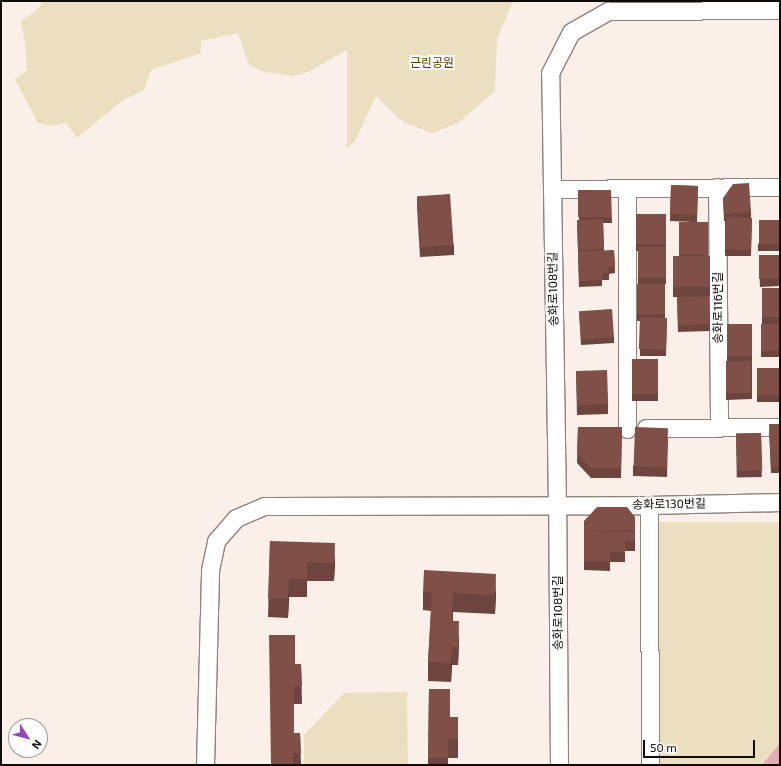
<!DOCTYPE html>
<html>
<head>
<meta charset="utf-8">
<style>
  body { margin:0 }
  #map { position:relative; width:781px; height:766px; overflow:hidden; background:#faefe9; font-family:"Exo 2","Noto Sans KR",sans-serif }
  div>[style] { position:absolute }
  .green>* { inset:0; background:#ecdfc0; transform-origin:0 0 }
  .water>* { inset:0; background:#e4acb3 }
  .roads { filter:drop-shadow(1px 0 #8d837e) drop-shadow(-1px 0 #8d837e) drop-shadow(0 1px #8d837e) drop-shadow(0 -1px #8d837e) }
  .minor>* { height:17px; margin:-8.5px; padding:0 8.5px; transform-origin:8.5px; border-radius:8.5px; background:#fff }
  .wall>* { inset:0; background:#6e453e; transform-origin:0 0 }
  .shaded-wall>* { inset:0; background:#5a3832 }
  .building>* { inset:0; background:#805048; transform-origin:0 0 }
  span { translate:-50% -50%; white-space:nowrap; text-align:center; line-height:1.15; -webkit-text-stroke:4px #fefefe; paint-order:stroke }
  .park-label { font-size:12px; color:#513d00 }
  .street-label { font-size:12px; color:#0e0b09 }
  .frame { position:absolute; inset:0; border:2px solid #0e0b09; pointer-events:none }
  .north { position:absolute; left:8px; top:718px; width:40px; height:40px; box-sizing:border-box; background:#fefefe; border:1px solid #9e9d9c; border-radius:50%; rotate:126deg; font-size:11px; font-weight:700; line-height:16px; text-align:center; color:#0e0b09 }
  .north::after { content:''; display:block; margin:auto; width:14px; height:18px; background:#9147b9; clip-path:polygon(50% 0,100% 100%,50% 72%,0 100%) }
  .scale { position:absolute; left:643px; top:740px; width:112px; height:18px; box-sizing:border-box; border:2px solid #0e0b09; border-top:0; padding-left:5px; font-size:12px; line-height:14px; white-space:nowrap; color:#0e0b09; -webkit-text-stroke:3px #fefefe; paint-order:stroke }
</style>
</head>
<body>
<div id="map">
  <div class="green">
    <i style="clip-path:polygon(43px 1px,513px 1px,497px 39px,495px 91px,458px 123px,432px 133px,403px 122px,376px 96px,355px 141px,347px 148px,347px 50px,306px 73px,292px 76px,264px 72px,249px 65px,238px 33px,201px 41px,201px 53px,151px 70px,144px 90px,122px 101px,77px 138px,66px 123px,50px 126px,38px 123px,15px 79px,27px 70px,25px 43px,21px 21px,37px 10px)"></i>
    <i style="left:659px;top:522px;width:121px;height:243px"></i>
    <i style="clip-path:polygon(407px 692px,408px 765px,304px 765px,304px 735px,344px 693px)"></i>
  </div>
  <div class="water">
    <i style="clip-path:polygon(780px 743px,780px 765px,762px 765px)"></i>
  </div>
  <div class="roads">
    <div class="minor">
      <i style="left:717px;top:187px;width:241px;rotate:89.5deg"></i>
      <i style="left:552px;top:189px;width:228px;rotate:-0.5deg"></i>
      <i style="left:646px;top:428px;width:134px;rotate:-0.4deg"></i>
      <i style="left:627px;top:429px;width:241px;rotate:-90deg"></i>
      <i style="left:649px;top:505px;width:260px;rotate:89.8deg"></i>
      <i style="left:205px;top:765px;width:195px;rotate:-88.5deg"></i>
      <i style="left:210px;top:570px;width:30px;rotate:-78deg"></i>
      <i style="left:216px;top:541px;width:30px;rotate:-49deg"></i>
      <i style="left:236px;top:518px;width:30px;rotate:-23deg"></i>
      <i style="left:264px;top:506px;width:385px;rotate:-0.1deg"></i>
      <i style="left:649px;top:505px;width:131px;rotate:-1.3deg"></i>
      <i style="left:559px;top:765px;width:261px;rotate:-90.4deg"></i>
      <i style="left:557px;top:504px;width:431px;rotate:-90.9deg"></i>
      <i style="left:550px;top:73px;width:46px;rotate:-62.9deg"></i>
      <i style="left:571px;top:32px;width:43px;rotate:-29.6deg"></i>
      <i style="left:608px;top:11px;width:172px;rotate:-0.3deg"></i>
    </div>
  </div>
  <div class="wall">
    <i style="clip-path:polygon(671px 185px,698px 186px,697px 222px,708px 222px,708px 256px,710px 256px,710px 296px,709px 296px,710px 331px,678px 332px,677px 297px,684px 297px,673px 297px,673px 256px,679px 256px,679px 222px,694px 222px,670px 221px)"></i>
    <i style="clip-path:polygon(578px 190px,611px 190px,612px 223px,603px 223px,604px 251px,614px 250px,615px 273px,609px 274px,609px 280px,602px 280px,602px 286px,579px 287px,577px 220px,579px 220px)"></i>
    <i style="clip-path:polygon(417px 197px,454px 245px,454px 255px,420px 257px,417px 207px)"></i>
    <i style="clip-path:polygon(723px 198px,751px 212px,751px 218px,752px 218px,751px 256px,725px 256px,725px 221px,724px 221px)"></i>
    <i style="clip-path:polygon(636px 214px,666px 214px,666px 284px,665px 284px,665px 318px,667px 318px,666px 356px,640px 356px,640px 321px,637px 321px,637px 284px,638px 284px,638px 251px,636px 251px)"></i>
    <i style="clip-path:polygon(780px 220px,780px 251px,758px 251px,758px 244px)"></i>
    <i style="clip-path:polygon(780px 255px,780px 286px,760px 287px,759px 263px)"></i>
    <i style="left:780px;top:288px;width:36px;height:18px;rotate:90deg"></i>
    <i style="clip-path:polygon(579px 311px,614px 337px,614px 343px,581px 345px)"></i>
    <i style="clip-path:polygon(752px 324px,752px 399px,726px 400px,726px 361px,727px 361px,727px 325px)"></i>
    <i style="left:780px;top:324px;width:33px;height:19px;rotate:90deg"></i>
    <i style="left:632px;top:359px;width:26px;height:42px"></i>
    <i style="left:757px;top:368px;width:23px;height:34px"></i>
    <i style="clip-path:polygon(576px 371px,608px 404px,608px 414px,577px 415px)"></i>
    <i style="clip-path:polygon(780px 424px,780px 473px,771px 473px,769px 431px)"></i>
    <i style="clip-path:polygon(578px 427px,622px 427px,621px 478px,591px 478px,577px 463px)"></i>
    <i style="left:761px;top:433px;width:44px;height:25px;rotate:89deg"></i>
    <i style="clip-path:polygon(668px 438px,667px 477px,633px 476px,633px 466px)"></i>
    <i style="clip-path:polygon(584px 521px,635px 530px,635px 551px,625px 551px,625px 562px,610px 562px,610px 571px,584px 570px)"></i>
    <i style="clip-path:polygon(270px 541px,335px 561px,334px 581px,307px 581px,307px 597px,289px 597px,288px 618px,268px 617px)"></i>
    <i style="clip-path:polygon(423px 592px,496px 592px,495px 614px,453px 612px,453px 621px,459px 639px,458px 665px,452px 665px,451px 682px,428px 681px,428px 662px,431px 611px,423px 610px)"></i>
    <i style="clip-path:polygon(295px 664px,301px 664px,302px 704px,294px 704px,294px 733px,300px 733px,301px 765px,271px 765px)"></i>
    <i style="clip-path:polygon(429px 689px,450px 717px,458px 717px,458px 758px,448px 758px,448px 765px,428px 765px)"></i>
  </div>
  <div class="shaded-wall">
    <i style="clip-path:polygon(335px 543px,335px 561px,334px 581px,334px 563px)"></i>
    <i style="clip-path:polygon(496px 574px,496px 592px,495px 614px,495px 595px)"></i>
    <i style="clip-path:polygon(289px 578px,289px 597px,288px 618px,288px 599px)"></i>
    <i style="clip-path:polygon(453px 593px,453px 612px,452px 639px,452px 621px)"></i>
    <i style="clip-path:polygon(459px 621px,459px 639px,458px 665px,458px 647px)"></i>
    <i style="clip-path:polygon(452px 646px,452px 665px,451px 682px,451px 663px)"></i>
  </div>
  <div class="building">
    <i style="clip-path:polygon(749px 183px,751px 212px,724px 214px,723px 198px,733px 184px)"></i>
    <i style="left:671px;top:185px;width:27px;height:29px;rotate:2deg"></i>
    <i style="left:578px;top:190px;width:33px;height:27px"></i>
    <i style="left:450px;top:194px;width:51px;height:33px;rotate:86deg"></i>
    <i style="left:636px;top:214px;width:30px;height:30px"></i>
    <i style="left:726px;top:217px;width:26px;height:32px;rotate:2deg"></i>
    <i style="left:603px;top:219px;width:30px;height:26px;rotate:88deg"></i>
    <i style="left:759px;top:220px;width:21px;height:24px"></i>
    <i style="left:679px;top:222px;width:29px;height:33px"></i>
    <i style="left:638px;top:247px;width:28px;height:31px"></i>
    <i style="clip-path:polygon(614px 250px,615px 267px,608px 267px,609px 273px,602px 273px,602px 280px,579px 281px,578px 252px)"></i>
    <i style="left:780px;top:255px;width:24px;height:21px;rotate:90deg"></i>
    <i style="left:673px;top:256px;width:37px;height:31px"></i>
    <i style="left:637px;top:284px;width:28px;height:30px"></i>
    <i style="left:780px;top:288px;width:29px;height:18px;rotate:90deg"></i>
    <i style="left:709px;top:296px;width:28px;height:32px;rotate:88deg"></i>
    <i style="left:612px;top:309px;width:28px;height:33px;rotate:86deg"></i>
    <i style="left:640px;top:317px;width:27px;height:32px;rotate:2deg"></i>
    <i style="left:752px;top:324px;width:32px;height:25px;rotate:90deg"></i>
    <i style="left:780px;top:324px;width:27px;height:19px;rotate:90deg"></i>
    <i style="left:632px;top:359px;width:26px;height:35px"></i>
    <i style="left:726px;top:361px;width:25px;height:32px"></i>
    <i style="left:757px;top:368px;width:23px;height:27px"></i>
    <i style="left:607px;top:370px;width:34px;height:31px;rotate:88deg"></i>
    <i style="clip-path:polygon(769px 424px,780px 424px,780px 466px,771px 467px)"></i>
    <i style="clip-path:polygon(578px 427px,622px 427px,621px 468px,591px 468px,577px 453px)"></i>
    <i style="left:635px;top:427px;width:33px;height:39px;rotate:2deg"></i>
    <i style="left:761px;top:433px;width:37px;height:25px;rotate:88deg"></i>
    <i style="clip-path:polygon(597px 507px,627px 507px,635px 517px,635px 530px,592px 531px,635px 532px,635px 541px,625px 541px,625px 552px,610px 552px,610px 561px,584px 561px,584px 521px)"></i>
    <i style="clip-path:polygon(270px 541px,335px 543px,334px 563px,307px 562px,307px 579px,289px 578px,288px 599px,268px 599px)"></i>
    <i style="clip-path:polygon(424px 570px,496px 574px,495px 595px,453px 593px,452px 621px,459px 621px,458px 647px,452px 646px,451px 663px,428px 662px,432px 592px,423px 592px)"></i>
    <i style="clip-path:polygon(269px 635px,295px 635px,295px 664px,301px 664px,302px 686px,294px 686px,294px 733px,300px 733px,301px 753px,293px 753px,293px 765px,271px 765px)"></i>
    <i style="clip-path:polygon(429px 689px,450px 689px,450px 717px,458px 717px,458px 739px,448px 739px,448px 758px,428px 758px)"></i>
  </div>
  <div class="park-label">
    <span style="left:432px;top:63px">근린공원</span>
  </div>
  <div class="street-label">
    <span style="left:553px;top:289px;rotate:-91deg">송화로108번길</span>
    <span style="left:718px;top:308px;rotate:-90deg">송화로116번길</span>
    <span style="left:669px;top:504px;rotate:-1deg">송화로130번길</span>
    <span style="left:558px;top:613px;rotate:-90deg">송화로108번길</span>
  </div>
  <div class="frame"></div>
  <div class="north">N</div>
  <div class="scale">50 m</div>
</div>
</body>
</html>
